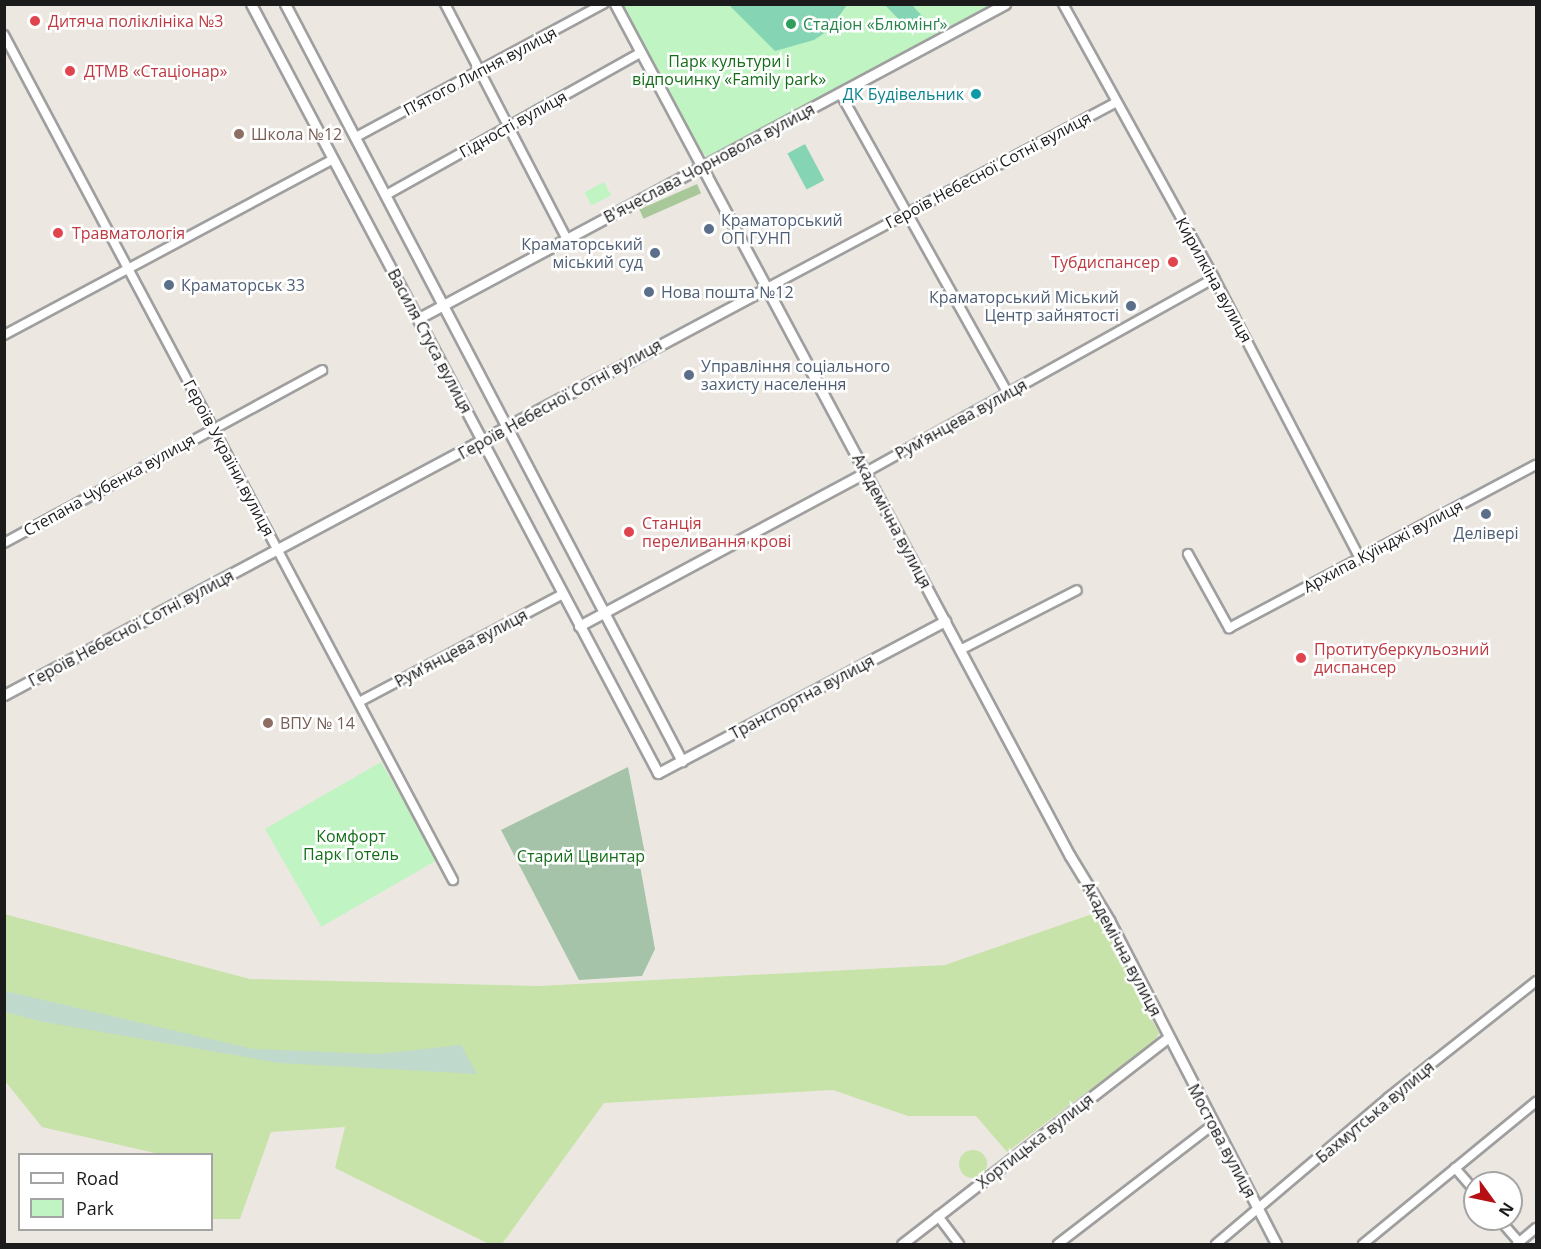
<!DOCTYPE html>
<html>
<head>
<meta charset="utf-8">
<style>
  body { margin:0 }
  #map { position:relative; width:1541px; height:1249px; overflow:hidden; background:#ece8e1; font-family:"Open Sans",sans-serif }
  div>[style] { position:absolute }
  .grass>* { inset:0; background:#c7e3aa }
  .round { border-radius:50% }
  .forest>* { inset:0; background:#a8c899; transform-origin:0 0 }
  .wetland>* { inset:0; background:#bfd9cc }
  .cemetery>* { inset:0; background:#a4c3a8 }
  .park>* { inset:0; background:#c0f4c3; transform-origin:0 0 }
  .pitch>* { inset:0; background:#85d5b4; transform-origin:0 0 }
  .roads { filter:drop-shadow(2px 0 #9f9f9f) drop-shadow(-2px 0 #9f9f9f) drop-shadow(0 2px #9f9f9f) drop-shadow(0 -2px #9f9f9f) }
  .minor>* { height:8px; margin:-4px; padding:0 4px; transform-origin:4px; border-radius:4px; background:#fff }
  .tertiary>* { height:9px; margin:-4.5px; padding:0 4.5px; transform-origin:4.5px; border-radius:4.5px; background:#fff }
  .dots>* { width:16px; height:16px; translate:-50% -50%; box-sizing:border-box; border:3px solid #fff; border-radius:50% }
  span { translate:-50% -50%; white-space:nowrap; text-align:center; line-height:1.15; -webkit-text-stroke:5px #fff; paint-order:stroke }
  .health-label { font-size:16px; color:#be3a42 }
  .left { translate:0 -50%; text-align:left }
  .right { translate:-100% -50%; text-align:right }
  .leisure-label { font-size:16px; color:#27864d }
  .park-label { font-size:16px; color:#146e19 }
  .street-label { font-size:16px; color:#1b1b1b }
  .culture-label { font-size:16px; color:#0d838f }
  .education-label { font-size:16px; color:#785e54 }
  .service-label { font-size:16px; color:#4e5e75 }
  .frame { position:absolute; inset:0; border:6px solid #1b1b1b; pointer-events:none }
  .legend { position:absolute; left:18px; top:1153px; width:195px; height:78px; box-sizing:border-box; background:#fff; border:2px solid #a4a4a4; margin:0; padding:8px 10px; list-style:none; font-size:18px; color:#1b1b1b }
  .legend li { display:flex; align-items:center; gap:12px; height:30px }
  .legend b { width:30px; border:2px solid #a4a4a4 }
  .north { position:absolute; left:1463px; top:1171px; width:60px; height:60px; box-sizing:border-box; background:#fff; border:2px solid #a4a4a4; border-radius:50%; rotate:123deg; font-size:16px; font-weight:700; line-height:24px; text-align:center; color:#1b1b1b }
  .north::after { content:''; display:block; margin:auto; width:21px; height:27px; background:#b61014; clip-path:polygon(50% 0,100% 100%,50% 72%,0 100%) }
</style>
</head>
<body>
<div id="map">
  <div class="grass">
    <i style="clip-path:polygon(1098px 912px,1159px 1033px,1156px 1040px,1007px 1152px,976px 1116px,908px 1116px,833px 1090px,604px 1103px,502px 1244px,489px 1244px,335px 1168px,345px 1127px,271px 1132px,240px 1219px,212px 1219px,212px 1154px,159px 1154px,42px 1127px,5px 1081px,4px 914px,250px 979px,538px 986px,945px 965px)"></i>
    <i class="round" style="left:959px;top:1150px;width:28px;height:28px"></i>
  </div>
  <div class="forest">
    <i style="left:697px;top:184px;width:10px;height:63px;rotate:66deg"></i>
  </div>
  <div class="wetland">
    <i style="clip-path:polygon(5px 991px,253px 1049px,378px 1054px,461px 1045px,477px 1074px,280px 1063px,44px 1022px,5px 1012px)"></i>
  </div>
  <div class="cemetery">
    <i style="clip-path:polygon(628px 767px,645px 854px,639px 860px,655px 949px,642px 976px,579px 980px,501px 830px)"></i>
  </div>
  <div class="park">
    <i style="clip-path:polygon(619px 5px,992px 5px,707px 158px,704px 153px,699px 154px)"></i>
    <i style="left:604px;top:182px;width:15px;height:22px;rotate:62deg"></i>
    <i style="left:381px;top:762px;width:113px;height:134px;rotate:60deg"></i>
  </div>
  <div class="pitch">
    <i style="clip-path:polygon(729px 5px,847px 5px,829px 30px,814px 40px,775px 51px)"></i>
    <i style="clip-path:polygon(885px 5px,912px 5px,925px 19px,911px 32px)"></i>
    <i style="left:805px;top:144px;width:41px;height:20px;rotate:62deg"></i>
  </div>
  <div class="roads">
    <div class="minor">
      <i style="left:445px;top:4px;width:265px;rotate:62.6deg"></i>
      <i style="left:1063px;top:4px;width:313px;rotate:61.1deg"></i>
      <i style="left:1214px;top:278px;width:316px;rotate:62.5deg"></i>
      <i style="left:4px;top:35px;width:957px;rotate:62.02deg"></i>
      <i style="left:840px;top:93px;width:344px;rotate:60.8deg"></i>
      <i style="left:356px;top:137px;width:281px;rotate:-28.3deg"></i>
      <i style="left:386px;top:195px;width:291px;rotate:-29.2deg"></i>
      <i style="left:767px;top:288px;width:394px;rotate:-28deg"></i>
      <i style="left:4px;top:335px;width:373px;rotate:-28.1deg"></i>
      <i style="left:866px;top:472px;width:398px;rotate:-29.1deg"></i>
      <i style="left:4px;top:543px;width:362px;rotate:-28.5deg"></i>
      <i style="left:1188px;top:554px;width:85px;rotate:61deg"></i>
      <i style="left:1229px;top:628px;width:348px;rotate:-28deg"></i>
      <i style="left:960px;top:650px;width:131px;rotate:-27.1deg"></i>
      <i style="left:359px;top:702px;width:231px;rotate:-27.9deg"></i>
      <i style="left:1455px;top:1168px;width:30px;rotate:49deg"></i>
      <i style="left:938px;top:1216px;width:35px;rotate:53deg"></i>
      <i style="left:1499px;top:1219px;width:33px;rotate:49deg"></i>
      <i style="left:1058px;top:1244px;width:197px;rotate:-37.6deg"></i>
      <i style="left:1216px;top:1244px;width:226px;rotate:-40.3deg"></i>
      <i style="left:1388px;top:1098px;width:189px;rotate:-38.3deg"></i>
      <i style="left:1363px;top:1244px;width:224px;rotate:-39.4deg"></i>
      <i style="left:1517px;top:1244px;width:25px;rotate:-40deg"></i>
    </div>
    <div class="tertiary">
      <i style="left:251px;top:4px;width:870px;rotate:62.11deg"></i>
      <i style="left:658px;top:773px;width:325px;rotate:-27.9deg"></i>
      <i style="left:285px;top:4px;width:855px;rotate:62.33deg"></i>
      <i style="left:615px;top:4px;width:966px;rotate:61.9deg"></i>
      <i style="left:1070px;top:856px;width:75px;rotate:58.6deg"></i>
      <i style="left:1109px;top:920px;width:365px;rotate:62.7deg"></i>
      <i style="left:419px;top:318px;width:665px;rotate:-28.18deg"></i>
      <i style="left:579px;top:626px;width:326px;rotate:-28.2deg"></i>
      <i style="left:4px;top:695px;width:865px;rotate:-28.08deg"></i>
      <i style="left:902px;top:1244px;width:336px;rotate:-37.8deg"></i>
    </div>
  </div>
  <div class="dots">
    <i style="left:35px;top:21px;background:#e0444e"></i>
    <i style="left:791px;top:24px;background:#2e9e5b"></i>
    <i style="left:70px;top:71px;background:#e0444e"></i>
    <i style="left:976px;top:94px;background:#0f9aa8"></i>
    <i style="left:239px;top:134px;background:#8d6e63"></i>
    <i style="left:709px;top:229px;background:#5c6f8a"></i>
    <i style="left:58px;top:233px;background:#e0444e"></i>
    <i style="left:655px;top:253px;background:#5c6f8a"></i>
    <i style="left:1173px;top:262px;background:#e0444e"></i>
    <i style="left:169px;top:285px;background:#5c6f8a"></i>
    <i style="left:649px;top:292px;background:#5c6f8a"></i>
    <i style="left:1131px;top:306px;background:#5c6f8a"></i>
    <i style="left:689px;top:375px;background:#5c6f8a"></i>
    <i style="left:1486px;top:514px;background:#5c6f8a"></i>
    <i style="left:629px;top:532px;background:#e0444e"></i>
    <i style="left:1301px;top:658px;background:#e0444e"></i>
    <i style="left:268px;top:723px;background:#8d6e63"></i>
  </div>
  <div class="health-label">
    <span class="left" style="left:48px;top:21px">Дитяча поліклініка №3</span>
    <span class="left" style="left:84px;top:71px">ДТМВ «Стаціонар»</span>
    <span class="left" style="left:72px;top:233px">Травматологія</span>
    <span class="right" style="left:1160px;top:262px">Тубдиспансер</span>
    <span class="left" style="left:642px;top:532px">Станція<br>переливання крові</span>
    <span class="left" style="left:1314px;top:658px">Протитуберкульозний<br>диспансер</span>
  </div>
  <div class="leisure-label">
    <span class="left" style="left:803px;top:24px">Стадіон «Блюмінґ»</span>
  </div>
  <div class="park-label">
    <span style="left:729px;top:70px">Парк культури і<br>відпочинку «Family park»</span>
    <span style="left:351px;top:845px">Комфорт<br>Парк Готель</span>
    <span style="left:581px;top:856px">Старий Цвинтар</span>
  </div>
  <div class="street-label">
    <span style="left:480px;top:71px;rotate:-28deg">П’ятого Липня вулиця</span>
    <span style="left:513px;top:124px;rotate:-29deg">Гідності вулиця</span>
    <span style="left:709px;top:163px;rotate:-28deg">В'ячеслава Чорновола вулиця</span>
    <span style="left:988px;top:170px;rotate:-28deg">Героїв Небесної Сотні вулиця</span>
    <span style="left:1214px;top:280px;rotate:61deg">Кирилкіна вулиця</span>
    <span style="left:430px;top:341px;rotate:62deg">Василя Стуса вулиця</span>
    <span style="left:560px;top:399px;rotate:-29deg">Героїв Небесної Сотні вулиця</span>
    <span style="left:961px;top:419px;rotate:-29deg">Рум’янцева вулиця</span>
    <span style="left:229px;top:458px;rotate:62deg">Героїв України вулиця</span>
    <span style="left:109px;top:485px;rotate:-29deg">Степана Чубенка вулиця</span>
    <span style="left:892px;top:521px;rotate:62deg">Академічна вулиця</span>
    <span style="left:1383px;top:546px;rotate:-28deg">Архипа Куїнджі вулиця</span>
    <span style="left:131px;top:628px;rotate:-28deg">Героїв Небесної Сотні вулиця</span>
    <span style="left:461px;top:648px;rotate:-28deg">Рум’янцева вулиця</span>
    <span style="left:802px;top:697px;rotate:-28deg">Транспортна вулиця</span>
    <span style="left:1122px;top:949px;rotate:62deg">Академічна вулиця</span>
    <span style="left:1375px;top:1112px;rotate:-40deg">Бахмутська вулиця</span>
    <span style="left:1035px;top:1141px;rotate:-38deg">Хортицька вулиця</span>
    <span style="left:1222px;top:1141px;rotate:62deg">Мостова вулиця</span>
  </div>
  <div class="culture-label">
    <span class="right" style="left:964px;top:94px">ДК Будівельник</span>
  </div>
  <div class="education-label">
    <span class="left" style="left:251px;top:134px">Школа №12</span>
    <span class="left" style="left:280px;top:723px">ВПУ № 14</span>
  </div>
  <div class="service-label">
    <span class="left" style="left:721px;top:229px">Краматорський<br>ОП ГУНП</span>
    <span class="right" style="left:643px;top:253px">Краматорський<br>міський суд</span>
    <span class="left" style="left:181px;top:285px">Краматорськ 33</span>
    <span class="left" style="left:661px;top:292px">Нова пошта №12</span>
    <span class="right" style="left:1119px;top:306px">Краматорський Міський<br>Центр зайнятості</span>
    <span class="left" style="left:701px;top:375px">Управління соціального<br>захисту населення</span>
    <span style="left:1486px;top:533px">Делівері</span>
  </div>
  <div class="frame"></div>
  <ul class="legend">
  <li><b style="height:8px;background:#fff"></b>Road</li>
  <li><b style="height:16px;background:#c0f4c3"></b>Park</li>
  </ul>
  <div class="north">N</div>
</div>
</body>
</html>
